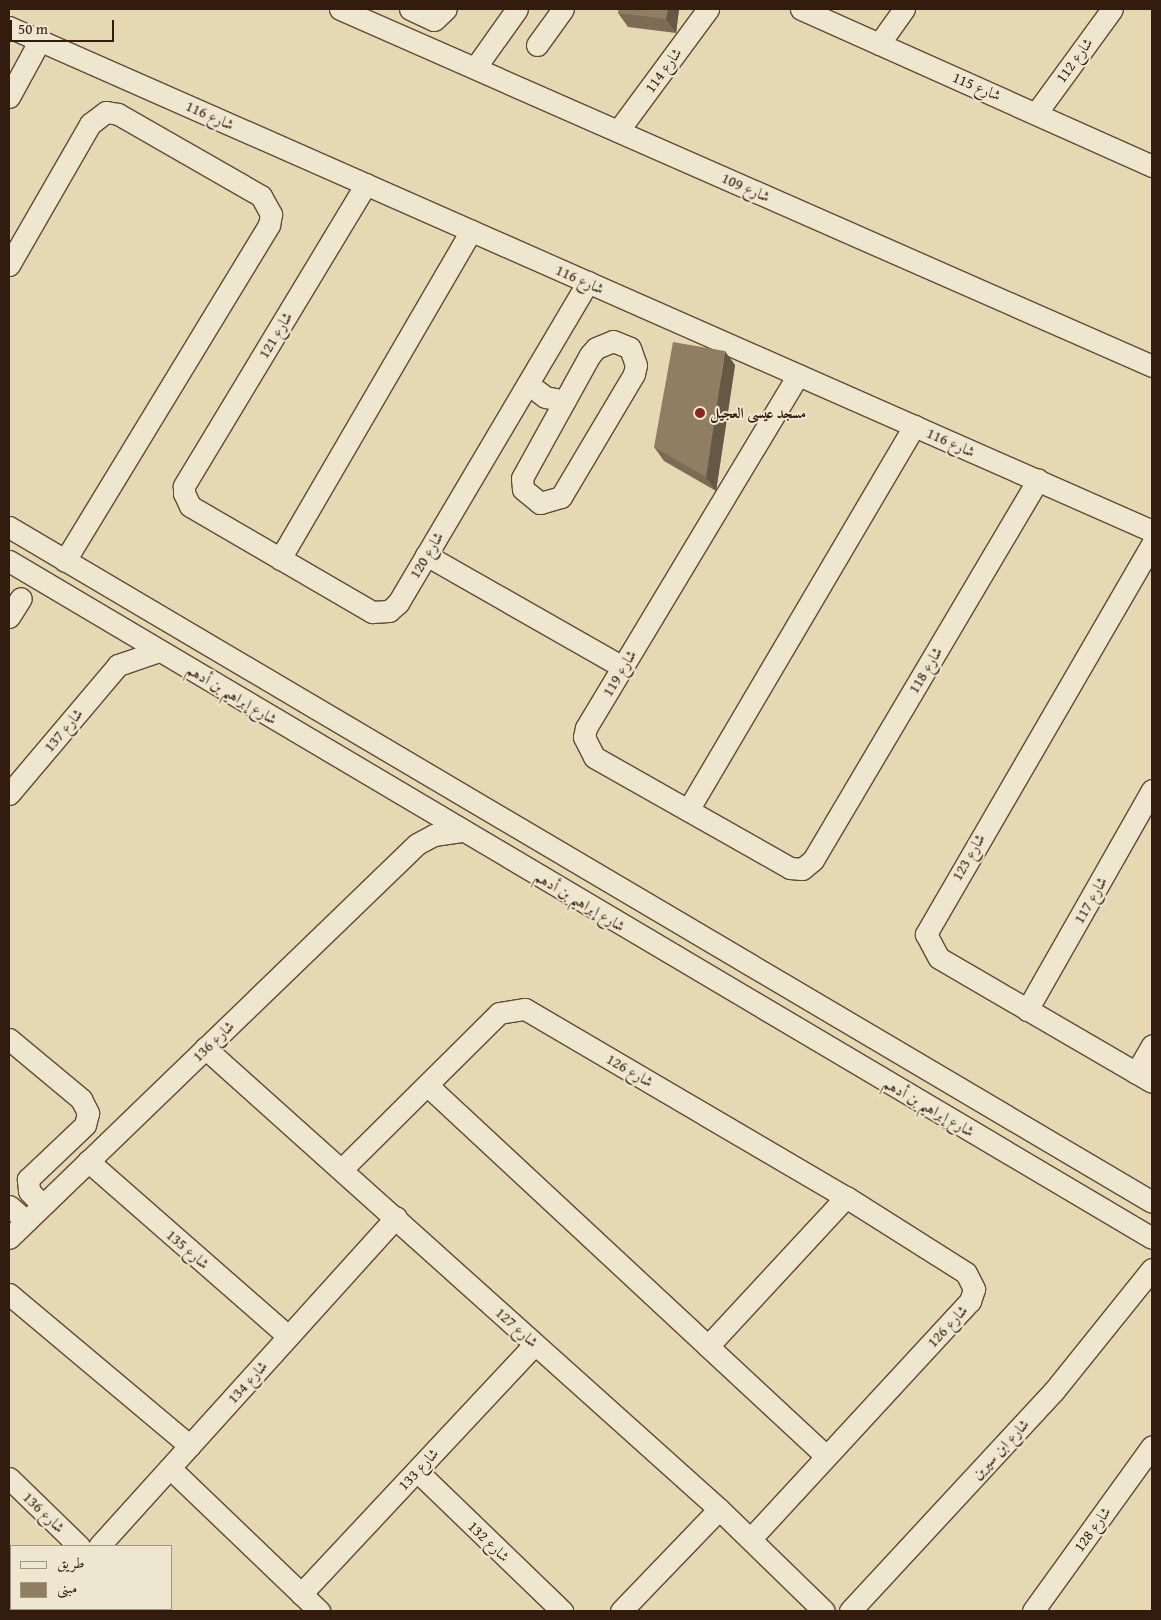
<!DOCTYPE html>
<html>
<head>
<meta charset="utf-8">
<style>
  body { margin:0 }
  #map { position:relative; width:1161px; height:1620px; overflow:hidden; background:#e5d9b3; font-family:"Gentium Book Plus",Amiri,serif }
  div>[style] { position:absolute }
  .roads { filter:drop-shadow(1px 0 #604b36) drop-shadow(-1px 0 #604b36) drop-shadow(0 1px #604b36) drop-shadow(0 -1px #604b36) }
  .minor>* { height:21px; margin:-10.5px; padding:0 10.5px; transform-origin:10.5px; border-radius:10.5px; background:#eee6ce }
  .wall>* { inset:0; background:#7c6c55 }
  .shaded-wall>* { inset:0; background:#655845 }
  .building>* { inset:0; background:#907e63 }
  .dots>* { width:14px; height:14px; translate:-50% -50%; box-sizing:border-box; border:2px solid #eee6ce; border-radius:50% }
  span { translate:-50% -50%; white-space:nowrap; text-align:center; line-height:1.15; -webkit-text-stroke:4px #eee6ce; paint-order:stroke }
  .street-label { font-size:15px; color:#331c0d }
  .poi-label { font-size:15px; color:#331c0d; font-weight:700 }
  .left { translate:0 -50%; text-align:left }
  .frame { position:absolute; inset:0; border:10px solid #331c0d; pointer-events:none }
  .legend { position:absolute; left:10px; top:1545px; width:162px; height:65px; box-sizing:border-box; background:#eee6ce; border:1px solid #a39581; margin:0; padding:6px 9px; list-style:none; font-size:15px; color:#331c0d }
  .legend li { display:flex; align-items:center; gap:10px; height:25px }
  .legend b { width:25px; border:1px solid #a39581 }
  .scale { position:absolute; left:10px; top:20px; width:104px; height:22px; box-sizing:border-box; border:2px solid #331c0d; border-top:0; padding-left:6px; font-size:15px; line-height:18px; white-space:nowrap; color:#331c0d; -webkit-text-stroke:4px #eee6ce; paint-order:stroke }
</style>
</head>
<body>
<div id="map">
  <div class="roads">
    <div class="minor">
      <i style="left:340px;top:9px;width:887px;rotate:23.73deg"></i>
      <i style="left:410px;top:9px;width:26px;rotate:25deg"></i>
      <i style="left:434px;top:20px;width:16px;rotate:-43deg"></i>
      <i style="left:801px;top:9px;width:385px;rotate:24.1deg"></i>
      <i style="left:9px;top:27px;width:1249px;rotate:23.79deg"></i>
      <i style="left:879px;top:44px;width:43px;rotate:-54.5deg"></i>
      <i style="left:537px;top:45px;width:44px;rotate:-54.2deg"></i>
      <i style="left:475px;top:68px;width:72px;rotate:-54.6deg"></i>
      <i style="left:9px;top:97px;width:65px;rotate:-61.5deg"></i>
      <i style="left:1037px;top:112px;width:127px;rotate:-53.9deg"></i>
      <i style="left:618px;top:131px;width:152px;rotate:-53.6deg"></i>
      <i style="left:366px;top:184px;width:353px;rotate:121.1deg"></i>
      <i style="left:184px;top:486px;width:7px;rotate:90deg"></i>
      <i style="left:184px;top:493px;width:14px;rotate:65deg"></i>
      <i style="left:190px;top:506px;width:211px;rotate:30.2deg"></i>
      <i style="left:372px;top:612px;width:17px;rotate:-3deg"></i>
      <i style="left:389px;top:611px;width:12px;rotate:-42deg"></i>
      <i style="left:398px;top:603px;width:373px;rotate:-59.4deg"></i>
      <i style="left:9px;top:265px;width:163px;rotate:-60.1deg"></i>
      <i style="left:90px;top:124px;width:20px;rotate:-37deg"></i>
      <i style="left:106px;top:112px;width:12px;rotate:9deg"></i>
      <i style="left:118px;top:114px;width:165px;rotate:29.8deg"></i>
      <i style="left:261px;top:196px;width:21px;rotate:61deg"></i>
      <i style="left:271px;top:214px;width:11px;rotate:100deg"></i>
      <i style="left:269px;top:225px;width:393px;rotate:121.3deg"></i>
      <i style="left:613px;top:341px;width:18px;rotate:22deg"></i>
      <i style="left:630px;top:348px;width:18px;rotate:71deg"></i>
      <i style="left:636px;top:365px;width:9px;rotate:103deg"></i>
      <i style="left:634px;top:374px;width:143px;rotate:120.7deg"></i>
      <i style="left:561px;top:497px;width:22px;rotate:164deg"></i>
      <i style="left:540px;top:503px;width:22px;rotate:-141deg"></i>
      <i style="left:523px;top:489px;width:11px;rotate:-95deg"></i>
      <i style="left:522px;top:478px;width:141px;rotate:-61.1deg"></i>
      <i style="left:590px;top:355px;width:9px;rotate:-49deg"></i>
      <i style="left:596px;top:348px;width:18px;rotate:-22deg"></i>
      <i style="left:798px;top:375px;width:412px;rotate:121deg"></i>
      <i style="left:586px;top:728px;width:9px;rotate:103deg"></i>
      <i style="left:584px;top:737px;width:22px;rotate:63deg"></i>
      <i style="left:594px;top:757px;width:225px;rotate:29.5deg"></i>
      <i style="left:790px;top:868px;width:12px;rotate:5deg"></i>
      <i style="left:802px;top:869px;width:14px;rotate:-39deg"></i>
      <i style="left:813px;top:860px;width:442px;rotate:-59.4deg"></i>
      <i style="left:528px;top:384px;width:21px;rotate:37deg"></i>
      <i style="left:545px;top:397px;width:20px;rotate:11deg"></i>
      <i style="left:9px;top:527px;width:1327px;rotate:30.56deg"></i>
      <i style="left:1152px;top:544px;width:451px;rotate:120.1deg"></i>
      <i style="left:926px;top:934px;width:27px;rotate:62deg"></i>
      <i style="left:939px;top:958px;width:246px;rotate:30.2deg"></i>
      <i style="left:426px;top:555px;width:226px;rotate:29.7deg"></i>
      <i style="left:280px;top:559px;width:380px;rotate:-59.8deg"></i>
      <i style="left:9px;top:561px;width:1328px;rotate:30.64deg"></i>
      <i style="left:9px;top:617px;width:22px;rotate:-58deg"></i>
      <i style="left:9px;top:794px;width:169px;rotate:-49.8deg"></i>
      <i style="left:118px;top:665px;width:43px;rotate:-18.9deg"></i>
      <i style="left:688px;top:810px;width:446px;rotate:-59.5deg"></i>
      <i style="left:1027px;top:1010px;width:253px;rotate:-60.4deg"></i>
      <i style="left:9px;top:1039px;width:94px;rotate:39.8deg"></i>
      <i style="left:81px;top:1099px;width:16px;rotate:63deg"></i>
      <i style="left:88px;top:1113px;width:12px;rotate:104deg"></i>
      <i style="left:85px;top:1125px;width:79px;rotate:136.5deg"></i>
      <i style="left:28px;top:1179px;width:12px;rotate:85deg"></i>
      <i style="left:29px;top:1191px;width:19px;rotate:47deg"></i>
      <i style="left:205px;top:1048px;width:690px;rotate:41.89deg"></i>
      <i style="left:719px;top:1509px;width:146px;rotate:44.2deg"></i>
      <i style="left:1136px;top:1073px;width:32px;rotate:-60deg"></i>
      <i style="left:427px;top:1085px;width:545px;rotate:42.92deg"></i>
      <i style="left:88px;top:1161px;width:266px;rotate:41.2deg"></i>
      <i style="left:343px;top:1168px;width:220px;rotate:-44.8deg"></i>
      <i style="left:499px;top:1013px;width:26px;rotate:-9deg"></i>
      <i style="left:525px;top:1009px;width:372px;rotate:30.4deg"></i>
      <i style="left:846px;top:1197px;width:142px;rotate:32.3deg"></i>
      <i style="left:966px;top:1273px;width:18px;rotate:63deg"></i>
      <i style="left:974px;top:1289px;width:13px;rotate:108deg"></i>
      <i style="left:970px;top:1301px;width:324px;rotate:132.7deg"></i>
      <i style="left:9px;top:1206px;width:23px;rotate:41deg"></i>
      <i style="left:9px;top:1238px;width:567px;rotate:-44deg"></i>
      <i style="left:417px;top:844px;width:19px;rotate:-28deg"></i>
      <i style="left:434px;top:835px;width:29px;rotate:-8deg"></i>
      <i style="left:9px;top:1294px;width:236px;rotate:40deg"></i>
      <i style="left:708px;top:1346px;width:203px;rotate:-47.2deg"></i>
      <i style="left:170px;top:1468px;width:207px;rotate:43.8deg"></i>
      <i style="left:417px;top:1471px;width:202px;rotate:44deg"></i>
      <i style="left:9px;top:1478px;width:98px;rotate:44.2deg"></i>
      <i style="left:99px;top:1546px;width:443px;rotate:-47.9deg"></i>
      <i style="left:301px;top:1594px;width:342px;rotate:-46.9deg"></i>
      <i style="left:43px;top:1611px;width:3px;rotate:-45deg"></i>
      <i style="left:621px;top:1611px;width:141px;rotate:-46.1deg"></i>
      <i style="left:850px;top:1611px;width:299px;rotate:-47.2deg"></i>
      <i style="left:1053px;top:1392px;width:158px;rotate:-51.2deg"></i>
      <i style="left:1033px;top:1611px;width:203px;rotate:-54.2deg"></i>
    </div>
  </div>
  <div class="wall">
    <i style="clip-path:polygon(619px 9px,679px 9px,676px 33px,628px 27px,618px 13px)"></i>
    <i style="clip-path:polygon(735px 365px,716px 491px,664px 461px,654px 447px)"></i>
  </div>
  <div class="shaded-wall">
    <i style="clip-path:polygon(668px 9px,679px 9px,676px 33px,666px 19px)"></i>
    <i style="clip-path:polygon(725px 351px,735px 365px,716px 491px,706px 477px)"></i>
  </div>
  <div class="building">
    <i style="clip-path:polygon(619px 9px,668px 9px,666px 19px,618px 13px)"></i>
    <i style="clip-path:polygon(673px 342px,725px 351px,706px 477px,654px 447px)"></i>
    <i style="clip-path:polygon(117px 1609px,142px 1609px,155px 1611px,117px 1611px)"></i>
  </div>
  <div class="dots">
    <i style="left:700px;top:413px;background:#8f2418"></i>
  </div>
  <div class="street-label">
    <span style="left:1074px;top:60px;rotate:-54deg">شارع 112</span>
    <span style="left:663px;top:70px;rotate:-54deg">شارع 114</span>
    <span style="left:977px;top:86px;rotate:23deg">شارع 115</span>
    <span style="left:210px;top:115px;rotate:24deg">شارع 116</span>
    <span style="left:746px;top:187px;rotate:24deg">شارع 109</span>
    <span style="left:580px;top:279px;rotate:24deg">شارع 116</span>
    <span style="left:275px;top:335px;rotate:-59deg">شارع 121</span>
    <span style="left:951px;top:442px;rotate:24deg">شارع 116</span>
    <span style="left:426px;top:555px;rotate:-59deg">شارع 120</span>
    <span style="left:925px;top:670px;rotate:-59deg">شارع 118</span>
    <span style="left:619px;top:673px;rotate:-59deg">شارع 119</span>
    <span style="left:232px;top:694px;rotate:31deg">شارع إبراهيم بن أدهم</span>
    <span style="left:63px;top:730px;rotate:-50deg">شارع 137</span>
    <span style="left:968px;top:857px;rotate:-60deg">شارع 123</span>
    <span style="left:1090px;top:900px;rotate:-60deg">شارع 117</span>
    <span style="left:580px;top:901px;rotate:31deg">شارع إبراهيم بن أدهم</span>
    <span style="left:213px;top:1041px;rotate:-44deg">شارع 136</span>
    <span style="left:630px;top:1070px;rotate:30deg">شارع 126</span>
    <span style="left:929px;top:1107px;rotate:30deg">شارع إبراهيم بن أدهم</span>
    <span style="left:188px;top:1249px;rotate:41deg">شارع 135</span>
    <span style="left:947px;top:1326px;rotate:-47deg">شارع 126</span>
    <span style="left:517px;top:1327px;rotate:42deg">شارع 127</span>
    <span style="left:247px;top:1382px;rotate:-48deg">شارع 134</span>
    <span style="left:1000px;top:1449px;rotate:-47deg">شارع ابن سيرين</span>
    <span style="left:418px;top:1469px;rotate:-47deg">شارع 133</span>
    <span style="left:44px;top:1512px;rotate:44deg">شارع 136</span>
    <span style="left:1092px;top:1529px;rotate:-54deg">شارع 128</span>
    <span style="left:489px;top:1541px;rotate:44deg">شارع 132</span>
  </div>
  <div class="poi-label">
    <span class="left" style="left:710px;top:413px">مسجد عيسى العجيل</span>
  </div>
  <div class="frame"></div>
  <ul class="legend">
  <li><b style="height:6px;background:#eee6ce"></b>طريق</li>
  <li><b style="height:14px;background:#907e63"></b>مبنى</li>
  </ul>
  <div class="scale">50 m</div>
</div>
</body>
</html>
